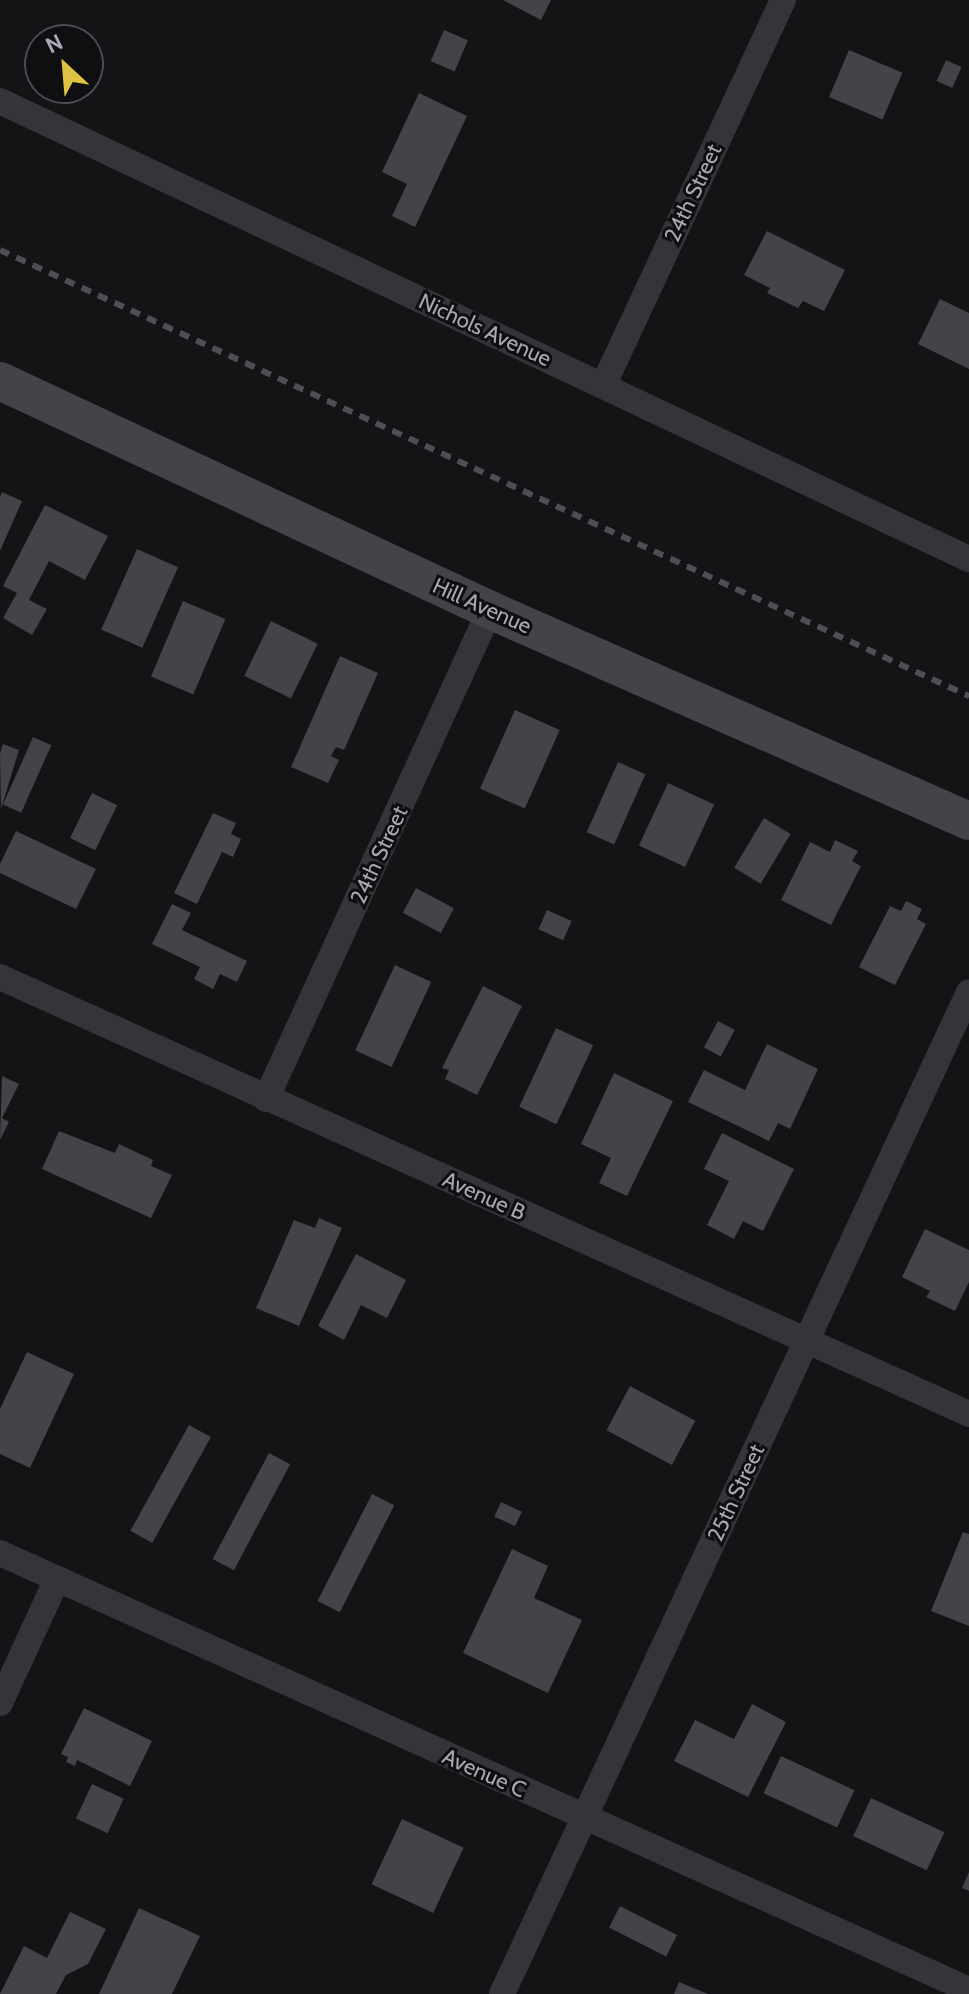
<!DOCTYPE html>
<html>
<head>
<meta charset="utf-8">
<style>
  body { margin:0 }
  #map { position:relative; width:969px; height:1994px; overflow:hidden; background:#141315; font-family:Cabin,sans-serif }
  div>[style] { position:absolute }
  .building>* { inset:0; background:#434348; transform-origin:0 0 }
  .street>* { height:26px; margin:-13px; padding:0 13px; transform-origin:13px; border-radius:13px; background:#353539 }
  .secondary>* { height:38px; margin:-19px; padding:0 19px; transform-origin:19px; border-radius:19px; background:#434449 }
  .rail>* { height:6px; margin-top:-3px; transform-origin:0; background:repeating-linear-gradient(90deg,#4e4e54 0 10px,transparent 0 18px) }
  span { translate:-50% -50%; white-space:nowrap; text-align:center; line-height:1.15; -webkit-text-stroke:6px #0f0e10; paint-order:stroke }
  .street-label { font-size:22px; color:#a6a8b4 }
  .north { position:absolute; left:24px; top:24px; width:80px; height:80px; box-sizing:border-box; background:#0f0e10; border:2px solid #4b4c52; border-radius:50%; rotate:334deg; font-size:22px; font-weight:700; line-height:32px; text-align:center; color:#a6a8b4 }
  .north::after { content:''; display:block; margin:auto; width:28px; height:36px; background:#dec242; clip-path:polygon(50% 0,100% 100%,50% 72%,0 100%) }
</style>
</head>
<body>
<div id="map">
  <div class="building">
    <i style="clip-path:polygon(503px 0,551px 0,541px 20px)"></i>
    <i style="left:444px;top:30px;width:26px;height:34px;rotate:23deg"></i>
    <i style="left:849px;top:50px;width:58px;height:51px;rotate:23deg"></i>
    <i style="left:946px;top:60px;width:17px;height:23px;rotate:24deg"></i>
    <i style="clip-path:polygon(419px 93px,467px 116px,415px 227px,392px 216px,407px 184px,382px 172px)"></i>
    <i style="clip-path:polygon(767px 231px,845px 270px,824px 311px,803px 301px,798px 308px,767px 293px,770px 288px,744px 275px)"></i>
    <i style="clip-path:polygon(940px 299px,969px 313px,969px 369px,918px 344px)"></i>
    <i style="clip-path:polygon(2px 492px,22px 501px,0 551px,0 497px)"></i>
    <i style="clip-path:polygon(45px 505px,108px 536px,85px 580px,49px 561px,29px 600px,47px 609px,32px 635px,3px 618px,17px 593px,3px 586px)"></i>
    <i style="left:137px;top:549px;width:45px;height:88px;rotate:24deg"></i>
    <i style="left:183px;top:601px;width:46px;height:82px;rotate:23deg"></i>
    <i style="left:271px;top:621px;width:52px;height:61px;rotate:26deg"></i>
    <i style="clip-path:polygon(340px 656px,378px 673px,344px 750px,336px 747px,331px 756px,339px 760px,328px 783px,291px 767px)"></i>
    <i style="left:515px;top:710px;width:49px;height:86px;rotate:24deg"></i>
    <i style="left:33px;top:737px;width:20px;height:74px;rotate:24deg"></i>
    <i style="clip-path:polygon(3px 744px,19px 750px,1px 809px,0 753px)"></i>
    <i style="left:618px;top:762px;width:30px;height:77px;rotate:24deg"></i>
    <i style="left:668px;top:783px;width:51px;height:69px;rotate:25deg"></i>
    <i style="left:92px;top:793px;width:28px;height:50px;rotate:26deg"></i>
    <i style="clip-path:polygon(213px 813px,236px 823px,231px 834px,241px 839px,233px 857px,222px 852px,197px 904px,174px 893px)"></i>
    <i style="left:764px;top:818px;width:31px;height:58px;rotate:31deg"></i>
    <i style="clip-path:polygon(16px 831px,96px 869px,76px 909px,0 873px,0 864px)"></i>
    <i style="clip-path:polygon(835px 840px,858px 851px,852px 861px,861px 866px,831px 925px,781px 900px,810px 842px,830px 852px)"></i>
    <i style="left:416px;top:888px;width:43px;height:28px;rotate:28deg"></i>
    <i style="clip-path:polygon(906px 901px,922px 909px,917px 919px,926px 924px,895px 985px,859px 967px,890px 906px,901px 911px)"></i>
    <i style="clip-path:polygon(172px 904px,191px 913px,182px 930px,247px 961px,237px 982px,220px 974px,213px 989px,194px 979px,200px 967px,152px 944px)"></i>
    <i style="left:547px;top:910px;width:27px;height:21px;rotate:24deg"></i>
    <i style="left:395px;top:965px;width:40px;height:94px;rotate:25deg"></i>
    <i style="clip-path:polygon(483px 986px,522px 1006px,477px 1095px,445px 1079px,449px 1070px,442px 1068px)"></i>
    <i style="left:718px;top:1021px;width:19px;height:30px;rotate:28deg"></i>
    <i style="left:556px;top:1028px;width:41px;height:87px;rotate:25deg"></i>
    <i style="clip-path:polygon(767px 1044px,818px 1069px,790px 1129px,778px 1123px,769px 1141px,688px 1102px,704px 1070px,745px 1090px)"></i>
    <i style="clip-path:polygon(614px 1073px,673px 1101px,627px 1196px,599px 1183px,611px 1158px,581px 1144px)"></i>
    <i style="clip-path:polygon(2px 1076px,19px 1084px,2px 1118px,9px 1122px,0 1140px)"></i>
    <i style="clip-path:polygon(59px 1131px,115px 1153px,119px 1144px,153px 1160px,151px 1166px,172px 1175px,151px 1218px,42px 1169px)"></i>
    <i style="clip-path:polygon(722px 1133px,794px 1169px,763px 1231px,743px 1221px,734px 1239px,707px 1225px,729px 1181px,704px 1169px)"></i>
    <i style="clip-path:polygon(319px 1218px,342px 1228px,299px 1326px,256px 1308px,294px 1220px,315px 1228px)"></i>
    <i style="clip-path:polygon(925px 1229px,969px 1250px,969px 1282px,955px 1311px,926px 1297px,930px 1291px,902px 1277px)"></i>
    <i style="clip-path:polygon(356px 1254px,406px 1280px,387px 1318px,361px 1305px,344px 1340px,318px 1326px)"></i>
    <i style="clip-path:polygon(27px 1352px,74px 1374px,30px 1468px,0 1454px,0 1409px)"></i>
    <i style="left:630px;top:1386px;width:74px;height:50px;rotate:28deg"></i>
    <i style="left:189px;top:1425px;width:25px;height:121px;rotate:29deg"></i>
    <i style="left:269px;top:1453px;width:24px;height:120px;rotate:28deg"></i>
    <i style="left:372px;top:1494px;width:25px;height:120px;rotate:27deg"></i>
    <i style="left:501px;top:1502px;width:23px;height:16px;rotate:25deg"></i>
    <i style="clip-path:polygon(963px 1532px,969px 1534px,969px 1626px,931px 1611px)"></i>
    <i style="clip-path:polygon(512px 1549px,548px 1566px,534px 1598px,582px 1620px,548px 1693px,463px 1653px)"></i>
    <i style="clip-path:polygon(752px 1704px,786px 1722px,748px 1797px,674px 1761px,695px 1720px,734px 1739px)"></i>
    <i style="clip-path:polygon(84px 1708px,152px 1741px,130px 1786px,77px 1760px,75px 1766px,66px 1762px,68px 1757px,61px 1754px)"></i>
    <i style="left:781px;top:1756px;width:81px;height:41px;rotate:25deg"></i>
    <i style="left:92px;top:1784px;width:35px;height:38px;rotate:25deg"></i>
    <i style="left:871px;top:1798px;width:81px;height:42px;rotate:25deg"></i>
    <i style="left:402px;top:1819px;width:68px;height:72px;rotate:25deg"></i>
    <i style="clip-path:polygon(969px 1872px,969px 1891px,962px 1888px)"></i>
    <i style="left:620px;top:1906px;width:64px;height:24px;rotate:27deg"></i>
    <i style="clip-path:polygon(139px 1908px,200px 1936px,172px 1994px,99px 1994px)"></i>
    <i style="clip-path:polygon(70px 1912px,106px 1929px,88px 1964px,66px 1975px,56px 1994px,0 1994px,24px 1946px,47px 1958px)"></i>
    <i style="clip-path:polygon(679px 1982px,708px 1994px,674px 1994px)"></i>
  </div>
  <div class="street">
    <i style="left:0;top:101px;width:1072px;rotate:25.3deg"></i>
    <i style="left:603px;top:386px;width:426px;rotate:-65deg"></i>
    <i style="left:0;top:977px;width:1063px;rotate:24.27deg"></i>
    <i style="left:266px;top:1099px;width:538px;rotate:-65.39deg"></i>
    <i style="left:0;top:1553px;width:1063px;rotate:24.27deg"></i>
    <i style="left:0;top:1703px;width:136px;rotate:-65.3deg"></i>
    <i style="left:502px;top:1994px;width:1105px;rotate:-65.01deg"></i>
  </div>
  <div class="secondary">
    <i style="left:0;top:381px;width:541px;rotate:25.05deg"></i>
    <i style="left:490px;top:610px;width:523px;rotate:23.77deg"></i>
  </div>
  <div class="rail">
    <i style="left:0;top:250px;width:1067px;rotate:24.72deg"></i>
  </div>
  <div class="street-label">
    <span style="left:693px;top:193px;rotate:-65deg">24th Street</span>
    <span style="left:485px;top:330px;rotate:25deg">Nichols Avenue</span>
    <span style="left:482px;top:606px;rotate:24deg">Hill Avenue</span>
    <span style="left:379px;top:855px;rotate:-65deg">24th Street</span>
    <span style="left:484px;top:1196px;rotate:24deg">Avenue B</span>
    <span style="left:736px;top:1493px;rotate:-65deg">25th Street</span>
    <span style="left:484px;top:1773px;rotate:24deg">Avenue C</span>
  </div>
  <div class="north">N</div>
</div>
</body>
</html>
